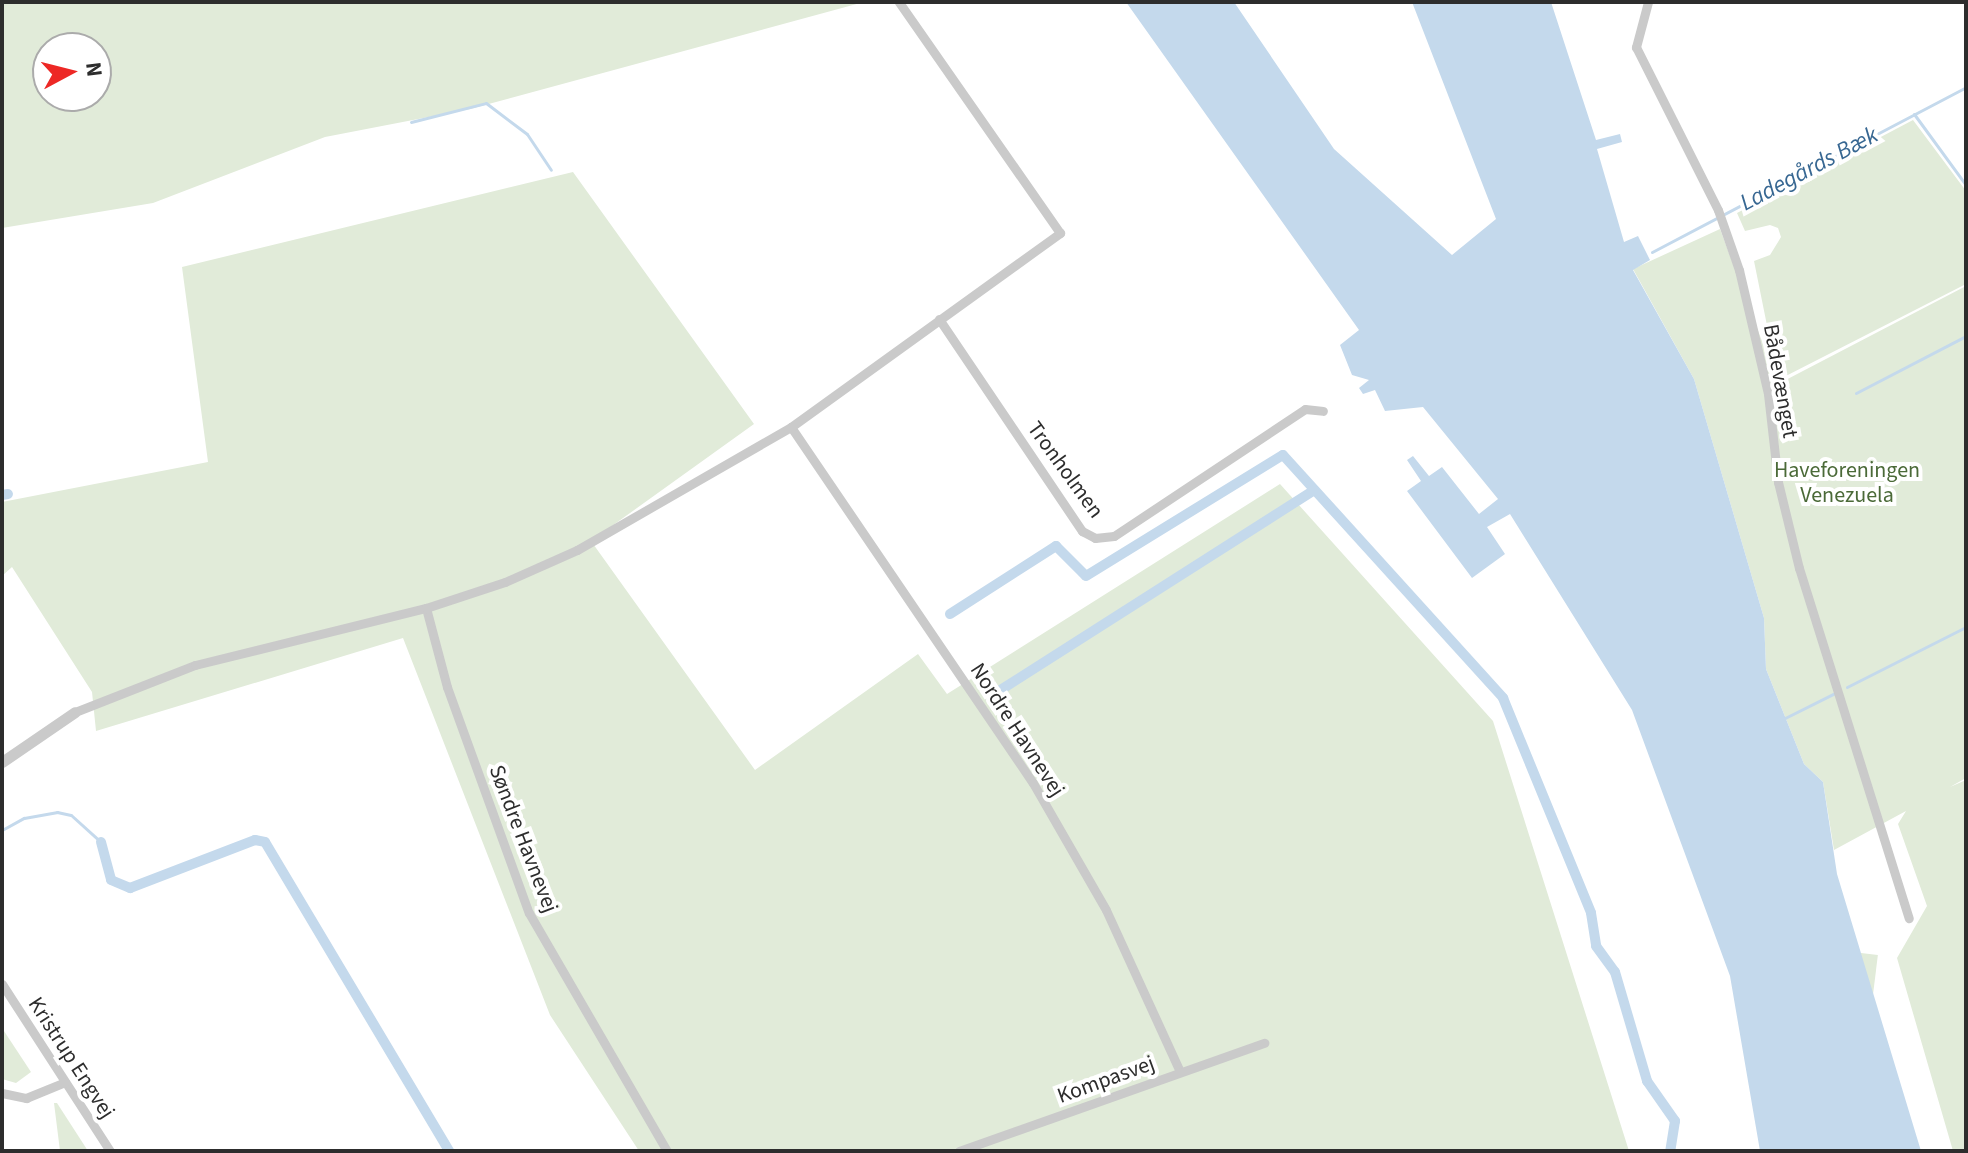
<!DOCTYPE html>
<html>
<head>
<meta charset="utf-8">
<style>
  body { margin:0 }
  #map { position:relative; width:1968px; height:1153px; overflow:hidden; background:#fff; font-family:"Source Sans 3",sans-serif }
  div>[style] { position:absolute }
  .green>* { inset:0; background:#e1ebd9; transform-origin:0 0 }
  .water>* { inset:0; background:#c4d9ec }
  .stream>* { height:3px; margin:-1.5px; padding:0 1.5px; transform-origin:1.5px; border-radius:1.5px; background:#c4d9ec }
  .canal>* { height:10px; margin:-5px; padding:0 5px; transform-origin:5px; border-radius:5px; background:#c4d9ec }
  .minor>* { height:9px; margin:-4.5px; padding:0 4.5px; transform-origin:4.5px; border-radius:4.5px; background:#cacaca }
  .tertiary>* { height:11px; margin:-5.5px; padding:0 5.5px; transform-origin:5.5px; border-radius:5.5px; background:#cacaca }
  span { translate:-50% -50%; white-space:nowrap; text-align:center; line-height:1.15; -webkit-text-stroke:8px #fff; paint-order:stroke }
  .street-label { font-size:22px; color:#2d2d2d }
  .park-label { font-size:22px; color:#4b6a38 }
  .water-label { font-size:24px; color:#376792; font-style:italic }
  .frame { position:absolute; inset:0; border:4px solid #2d2d2d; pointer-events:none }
  .north { position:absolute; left:32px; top:32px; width:80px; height:80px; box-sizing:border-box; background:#fff; border:2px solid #ababab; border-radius:50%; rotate:83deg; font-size:22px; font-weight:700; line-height:32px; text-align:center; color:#2d2d2d }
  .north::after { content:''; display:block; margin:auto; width:28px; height:36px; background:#ed2825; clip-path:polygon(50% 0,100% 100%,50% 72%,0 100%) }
</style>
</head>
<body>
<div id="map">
  <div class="green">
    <i style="clip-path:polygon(evenodd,2px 2px,864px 2px,470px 109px,325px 137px,153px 203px,2px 228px,2px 2px,96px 48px,96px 96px,48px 96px,48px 48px,96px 48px)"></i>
    <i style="clip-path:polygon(1913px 120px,1966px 191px,1966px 284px,1778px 380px,1754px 261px,1770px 255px,1781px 237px,1778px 228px,1770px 225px,1745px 231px,1737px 213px)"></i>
    <i style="clip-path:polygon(573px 172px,754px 424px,591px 541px,755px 770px,918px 654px,947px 694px,1280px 484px,1493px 721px,1629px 1151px,639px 1151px,550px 1015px,403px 638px,96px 731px,92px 692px,12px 567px,2px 576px,2px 502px,208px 462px,182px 267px)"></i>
    <i style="clip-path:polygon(1720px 229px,1778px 384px,1966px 286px,1966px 778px,1950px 787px,1966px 780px,1966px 1151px,1953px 1151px,1897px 958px,1927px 906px,1898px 824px,1906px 811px,1834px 850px,1823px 782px,1804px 764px,1766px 669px,1764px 618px,1694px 379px,1633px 269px)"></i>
    <i style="left:1861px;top:953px;width:17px;height:207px;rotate:7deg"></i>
    <i style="clip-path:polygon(2px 1028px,31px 1072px,16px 1083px,2px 1079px)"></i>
    <i style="clip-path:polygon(54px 1103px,57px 1103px,88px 1151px,60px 1151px)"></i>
  </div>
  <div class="water">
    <i style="clip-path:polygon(1126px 2px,1234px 2px,1334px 149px,1452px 255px,1496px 219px,1412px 2px,1551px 2px,1596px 140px,1620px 134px,1622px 142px,1597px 149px,1624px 242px,1638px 236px,1650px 260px,1633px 270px,1694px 379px,1764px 618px,1766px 669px,1804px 764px,1823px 782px,1837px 874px,1921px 1151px,1760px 1151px,1730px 976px,1632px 710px,1510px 514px,1487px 527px,1505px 554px,1472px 578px,1407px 491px,1421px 481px,1407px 460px,1413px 456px,1429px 476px,1442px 467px,1479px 514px,1498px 499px,1423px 407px,1385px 411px,1375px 390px,1363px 394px,1359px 388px,1369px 380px,1352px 375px,1340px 345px,1359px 330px)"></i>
  </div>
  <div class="stream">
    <i style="left:1914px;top:114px;width:88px;rotate:53.8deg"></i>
    <i style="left:411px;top:122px;width:77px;rotate:-14.2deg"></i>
    <i style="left:486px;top:103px;width:51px;rotate:37.1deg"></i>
    <i style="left:527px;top:134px;width:43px;rotate:56.3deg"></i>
    <i style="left:1652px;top:252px;width:355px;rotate:-27.7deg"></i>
    <i style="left:1856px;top:393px;width:124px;rotate:-27.4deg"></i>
    <i style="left:1847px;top:687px;width:133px;rotate:-26.8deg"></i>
    <i style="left:1785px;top:718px;width:54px;rotate:-26.6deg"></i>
    <i style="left:2px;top:830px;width:25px;rotate:-29deg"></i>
    <i style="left:24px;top:818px;width:34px;rotate:-10deg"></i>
    <i style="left:57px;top:812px;width:14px;rotate:12deg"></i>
    <i style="left:71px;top:815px;width:40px;rotate:42deg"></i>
  </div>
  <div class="canal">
    <i style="left:2px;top:495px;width:6px;rotate:-9deg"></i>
    <i style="left:950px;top:614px;width:126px;rotate:-32.7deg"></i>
    <i style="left:1056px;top:546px;width:42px;rotate:45deg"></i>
    <i style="left:1086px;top:576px;width:231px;rotate:-31.6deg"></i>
    <i style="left:1283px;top:455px;width:328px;rotate:47.8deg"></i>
    <i style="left:1503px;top:698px;width:232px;rotate:67.7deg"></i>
    <i style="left:1591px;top:913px;width:33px;rotate:81deg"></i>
    <i style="left:1596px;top:946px;width:32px;rotate:54deg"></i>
    <i style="left:1615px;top:972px;width:114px;rotate:73.6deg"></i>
    <i style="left:1647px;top:1081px;width:49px;rotate:55deg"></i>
    <i style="left:1675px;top:1121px;width:30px;rotate:99deg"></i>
    <i style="left:1002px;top:689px;width:369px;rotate:-32.5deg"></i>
    <i style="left:101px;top:842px;width:39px;rotate:75deg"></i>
    <i style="left:111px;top:880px;width:21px;rotate:23deg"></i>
    <i style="left:130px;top:888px;width:134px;rotate:-21deg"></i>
    <i style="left:255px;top:840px;width:10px;rotate:11deg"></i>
    <i style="left:265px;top:842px;width:360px;rotate:59.2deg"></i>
  </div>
  <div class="minor">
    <i style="left:1648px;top:2px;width:47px;rotate:104.9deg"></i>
    <i style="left:1636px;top:47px;width:182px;rotate:63.3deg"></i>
    <i style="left:1718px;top:210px;width:64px;rotate:70.7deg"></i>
    <i style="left:1739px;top:270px;width:127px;rotate:76.8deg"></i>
    <i style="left:1768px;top:394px;width:89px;rotate:83.5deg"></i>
    <i style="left:1778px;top:482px;width:89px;rotate:76.3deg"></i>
    <i style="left:1799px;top:568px;width:367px;rotate:72.6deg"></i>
    <i style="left:939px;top:319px;width:256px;rotate:56deg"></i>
    <i style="left:1082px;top:531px;width:15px;rotate:28deg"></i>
    <i style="left:1095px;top:538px;width:19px;rotate:-6deg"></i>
    <i style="left:1114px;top:536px;width:229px;rotate:-33.6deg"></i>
    <i style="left:1305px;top:409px;width:18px;rotate:6deg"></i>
    <i style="left:791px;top:427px;width:430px;rotate:55.8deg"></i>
    <i style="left:1033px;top:783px;width:146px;rotate:60.1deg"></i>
    <i style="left:1106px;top:910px;width:178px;rotate:65.4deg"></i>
    <i style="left:426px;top:608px;width:82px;rotate:75.1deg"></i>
    <i style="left:447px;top:687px;width:240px;rotate:70.1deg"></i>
    <i style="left:529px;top:913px;width:275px;rotate:59.9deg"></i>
    <i style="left:75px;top:712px;width:129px;rotate:-21.4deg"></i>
    <i style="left:195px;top:665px;width:238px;rotate:-13.9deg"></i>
    <i style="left:426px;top:608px;width:83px;rotate:-18.2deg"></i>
    <i style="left:505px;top:582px;width:79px;rotate:-24deg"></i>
    <i style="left:577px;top:550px;width:247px;rotate:-29.9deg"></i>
    <i style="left:791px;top:427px;width:332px;rotate:-35.8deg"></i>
    <i style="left:1060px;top:233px;width:282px;rotate:-124.9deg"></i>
    <i style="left:2px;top:984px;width:199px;rotate:57.1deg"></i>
    <i style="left:2px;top:1093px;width:25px;rotate:12deg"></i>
    <i style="left:26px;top:1098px;width:42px;rotate:-22.3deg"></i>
    <i style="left:959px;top:1151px;width:324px;rotate:-19.5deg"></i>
  </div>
  <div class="tertiary">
    <i style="left:2px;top:762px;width:88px;rotate:-34.4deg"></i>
  </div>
  <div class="street-label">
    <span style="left:1780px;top:381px;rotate:80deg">Bådevænget</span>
    <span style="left:1065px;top:470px;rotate:54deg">Tronholmen</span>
    <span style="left:1017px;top:730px;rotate:57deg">Nordre Havnevej</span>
    <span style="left:523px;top:839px;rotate:69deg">Søndre Havnevej</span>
    <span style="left:71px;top:1058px;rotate:57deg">Kristrup Engvej</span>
    <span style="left:1106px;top:1080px;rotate:-20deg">Kompasvej</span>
  </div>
  <div class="park-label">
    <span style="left:1847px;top:483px">Haveforeningen<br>Venezuela</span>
  </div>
  <div class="water-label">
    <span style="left:1809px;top:169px;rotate:-28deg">Ladegårds Bæk</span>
  </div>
  <div class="frame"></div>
  <div class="north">N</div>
</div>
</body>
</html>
